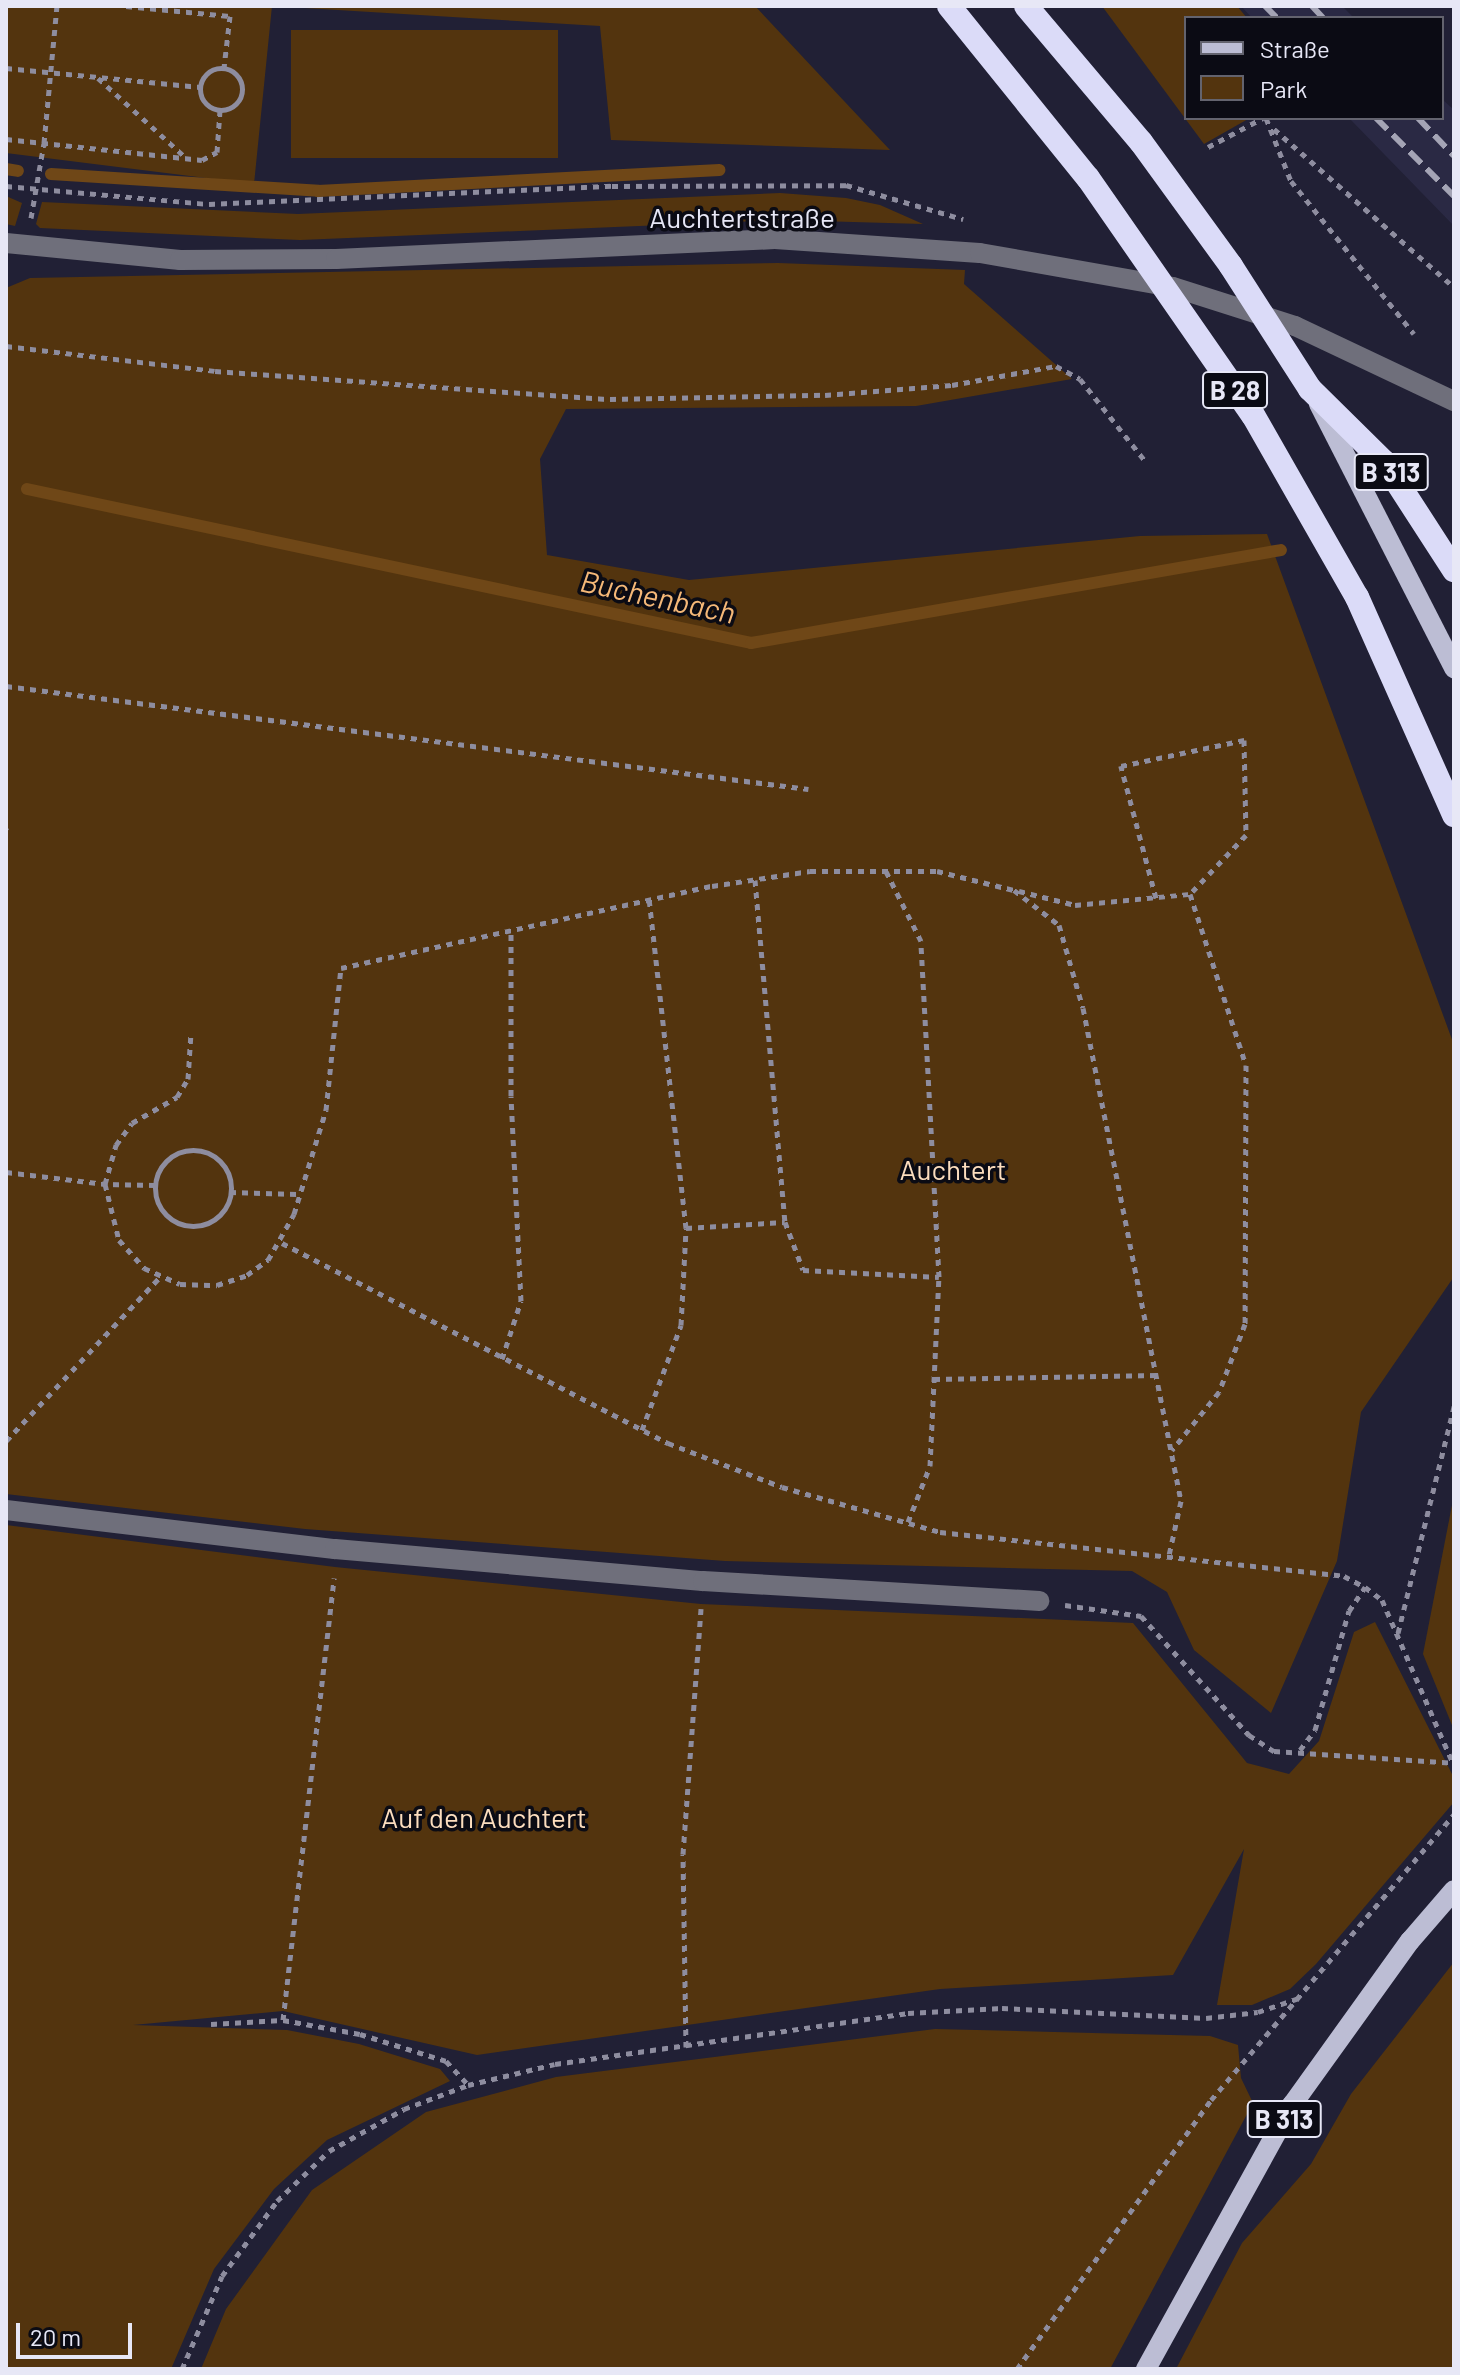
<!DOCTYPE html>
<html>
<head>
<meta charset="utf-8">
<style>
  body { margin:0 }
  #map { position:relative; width:1460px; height:2375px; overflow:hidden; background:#212035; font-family:Barlow,sans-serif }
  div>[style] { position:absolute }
  .built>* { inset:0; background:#2a2944 }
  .green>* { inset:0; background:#53340e; transform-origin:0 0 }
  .stream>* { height:12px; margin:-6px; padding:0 6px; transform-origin:6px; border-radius:6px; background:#6f4717 }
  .path>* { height:5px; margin-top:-2.5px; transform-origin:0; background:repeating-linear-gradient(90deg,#8e8d9f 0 6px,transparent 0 12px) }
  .path>.ring { margin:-2.5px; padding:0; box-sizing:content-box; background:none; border:5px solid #8e8d9f; border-radius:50% }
  .minor>* { height:20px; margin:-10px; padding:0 10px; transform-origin:10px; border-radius:10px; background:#6f6f7b }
  .major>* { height:20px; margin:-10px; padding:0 10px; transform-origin:10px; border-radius:10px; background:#bcbdd4 }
  .highway>* { height:24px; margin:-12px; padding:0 12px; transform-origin:12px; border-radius:12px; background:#dbdbf8 }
  .rail>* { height:6px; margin-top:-3px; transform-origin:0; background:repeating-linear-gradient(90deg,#a4a4b5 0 16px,transparent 0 24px) }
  span { translate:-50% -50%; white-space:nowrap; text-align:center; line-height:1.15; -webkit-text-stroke:7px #0b0b14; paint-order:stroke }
  .shield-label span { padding:2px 6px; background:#0b0b14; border:2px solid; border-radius:6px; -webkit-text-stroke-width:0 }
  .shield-label { font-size:26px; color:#e7e7f6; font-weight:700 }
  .street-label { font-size:28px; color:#e7e7f6 }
  .park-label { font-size:28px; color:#fcddbe }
  .water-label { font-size:30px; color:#f5b878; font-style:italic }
  .frame { position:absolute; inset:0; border:8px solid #e7e7f6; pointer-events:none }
  .legend { position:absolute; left:1184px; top:16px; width:260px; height:104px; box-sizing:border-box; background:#0b0b14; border:2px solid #63636e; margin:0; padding:10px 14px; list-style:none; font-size:24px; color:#e7e7f6 }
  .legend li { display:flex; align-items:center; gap:16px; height:40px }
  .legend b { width:40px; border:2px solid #63636e }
  .scale { position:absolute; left:16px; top:2323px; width:116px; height:36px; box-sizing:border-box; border:4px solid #e7e7f6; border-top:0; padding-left:10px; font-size:24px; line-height:28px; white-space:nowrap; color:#e7e7f6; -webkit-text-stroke:6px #0b0b14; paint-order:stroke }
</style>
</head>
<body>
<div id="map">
  <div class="built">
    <i style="clip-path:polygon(1241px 6px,1342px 6px,1354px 18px,1252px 18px)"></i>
    <i style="clip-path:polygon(1442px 99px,1454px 110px,1454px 226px,1349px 118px,1442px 118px)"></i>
  </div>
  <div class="green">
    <i style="clip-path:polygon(6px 6px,755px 6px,890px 150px,611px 140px,600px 26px,272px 6px,254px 184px,6px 153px)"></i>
    <i style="clip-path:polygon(1102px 6px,1237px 6px,1247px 18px,1186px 18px,1186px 118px,1248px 119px,1204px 144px)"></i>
    <i style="left:558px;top:30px;width:128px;height:267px;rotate:90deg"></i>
    <i style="clip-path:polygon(780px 193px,846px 198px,880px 205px,923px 224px,783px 220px,300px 240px,40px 228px,36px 224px,42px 202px,298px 214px)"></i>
    <i style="clip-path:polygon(6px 196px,22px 203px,15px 226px,6px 224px)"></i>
    <i style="clip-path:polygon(778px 263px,965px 270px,964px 284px,1072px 379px,916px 406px,566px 409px,540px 459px,547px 555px,689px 580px,1140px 536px,1267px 534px,1454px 1045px,1453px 1278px,1361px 1412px,1337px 1561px,1271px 1713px,1194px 1650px,1167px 1592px,1132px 1571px,725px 1561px,305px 1529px,6px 1494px,6px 288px,30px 278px)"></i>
    <i style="clip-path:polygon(1454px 1495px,1454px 1730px,1423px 1654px)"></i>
    <i style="clip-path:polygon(6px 1525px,335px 1567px,701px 1604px,1133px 1623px,1247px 1763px,1289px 1774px,1319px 1741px,1354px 1632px,1375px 1622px,1454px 1778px,1454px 1802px,1316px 1964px,1290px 1989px,1252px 2005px,1217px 2005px,1244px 1849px,1173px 1975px,940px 1989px,477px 2055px,283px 2011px,133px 2025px,287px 2030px,359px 2044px,440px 2069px,450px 2081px,327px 2140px,274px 2189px,214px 2269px,171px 2369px,6px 2369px)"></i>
    <i style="clip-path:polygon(1454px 1962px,1454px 2369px,1176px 2369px,1242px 2243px,1311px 2164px,1351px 2094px)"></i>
    <i style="clip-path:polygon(935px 2029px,1210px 2036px,1238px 2045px,1241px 2078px,1253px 2103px,1110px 2369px,201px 2369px,226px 2309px,312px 2190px,426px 2112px,556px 2077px)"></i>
  </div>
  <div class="stream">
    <i style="left:6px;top:169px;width:12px;rotate:9deg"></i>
    <i style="left:51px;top:174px;width:268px;rotate:3.6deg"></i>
    <i style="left:318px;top:191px;width:402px;rotate:-3deg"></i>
    <i style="left:27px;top:489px;width:740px;rotate:12.01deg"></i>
    <i style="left:751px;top:643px;width:538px;rotate:-9.95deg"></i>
  </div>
  <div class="path">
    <i style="left:126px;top:6px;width:104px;rotate:5.5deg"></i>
    <i style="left:230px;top:16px;width:52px;rotate:96.6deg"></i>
    <i style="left:6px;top:68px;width:195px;rotate:5.6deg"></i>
    <i class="ring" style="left:200px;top:68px;width:37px;height:37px"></i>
    <i style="left:98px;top:78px;width:118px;rotate:42.2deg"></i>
    <i style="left:1266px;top:118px;width:68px;rotate:68.4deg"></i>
    <i style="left:1291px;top:181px;width:196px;rotate:51.2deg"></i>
    <i style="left:1274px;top:129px;width:240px;rotate:41.3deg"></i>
    <i style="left:6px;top:139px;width:197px;rotate:6.1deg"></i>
    <i style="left:202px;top:160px;width:17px;rotate:-28deg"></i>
    <i style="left:217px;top:152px;width:42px;rotate:-85.9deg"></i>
    <i style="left:1208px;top:147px;width:62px;rotate:-27.8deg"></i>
    <i style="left:6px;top:186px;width:204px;rotate:5.1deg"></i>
    <i style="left:209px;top:204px;width:403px;rotate:-2.6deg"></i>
    <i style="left:612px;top:186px;width:234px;rotate:-0.2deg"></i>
    <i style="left:846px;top:185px;width:122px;rotate:16.2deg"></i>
    <i style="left:31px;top:218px;width:76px;rotate:-80.2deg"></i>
    <i style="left:44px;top:143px;width:138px;rotate:-84.6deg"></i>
    <i style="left:6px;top:346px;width:210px;rotate:6.8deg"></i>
    <i style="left:215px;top:371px;width:396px;rotate:4.1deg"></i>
    <i style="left:610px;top:399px;width:215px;rotate:-1.1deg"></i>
    <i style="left:825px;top:395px;width:127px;rotate:-4.5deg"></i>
    <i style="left:952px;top:385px;width:106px;rotate:-10.4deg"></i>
    <i style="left:1056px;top:366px;width:27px;rotate:28deg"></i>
    <i style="left:1080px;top:379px;width:106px;rotate:51.5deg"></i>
    <i style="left:6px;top:686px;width:809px;rotate:7.32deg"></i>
    <i style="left:6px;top:828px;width:2px;rotate:-27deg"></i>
    <i style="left:755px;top:880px;width:343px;rotate:85deg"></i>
    <i style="left:785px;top:1222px;width:51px;rotate:69.4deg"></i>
    <i style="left:803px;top:1270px;width:136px;rotate:2.9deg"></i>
    <i style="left:939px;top:1277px;width:336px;rotate:-93.1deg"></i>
    <i style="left:921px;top:941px;width:78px;rotate:-116.6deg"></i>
    <i style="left:1019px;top:891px;width:58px;rotate:14deg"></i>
    <i style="left:1075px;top:905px;width:116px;rotate:-5.5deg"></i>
    <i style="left:1190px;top:894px;width:180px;rotate:71.9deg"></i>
    <i style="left:1246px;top:1065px;width:259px;rotate:90.2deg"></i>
    <i style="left:1245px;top:1324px;width:73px;rotate:110.9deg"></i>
    <i style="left:1219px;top:1392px;width:75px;rotate:129deg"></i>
    <i style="left:1156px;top:898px;width:137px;rotate:-104.9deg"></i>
    <i style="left:1121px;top:766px;width:126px;rotate:-11.9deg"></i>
    <i style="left:1244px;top:740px;width:95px;rotate:88.8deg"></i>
    <i style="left:1246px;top:835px;width:81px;rotate:133.5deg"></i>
    <i class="ring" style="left:155px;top:1150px;width:71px;height:71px"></i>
    <i style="left:6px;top:1172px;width:100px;rotate:6.9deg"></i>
    <i style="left:105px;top:1184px;width:41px;rotate:-74.2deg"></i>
    <i style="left:116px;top:1145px;width:27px;rotate:-54deg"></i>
    <i style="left:132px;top:1123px;width:52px;rotate:-30deg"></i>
    <i style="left:177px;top:1097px;width:21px;rotate:-59deg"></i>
    <i style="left:188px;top:1079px;width:47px;rotate:-86.3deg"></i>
    <i style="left:155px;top:1185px;width:50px;rotate:-178.9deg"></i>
    <i style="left:105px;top:1184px;width:58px;rotate:76deg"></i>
    <i style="left:119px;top:1240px;width:38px;rotate:48deg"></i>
    <i style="left:144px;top:1268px;width:39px;rotate:24deg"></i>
    <i style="left:180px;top:1284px;width:37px;rotate:2deg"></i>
    <i style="left:217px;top:1285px;width:32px;rotate:-18deg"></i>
    <i style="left:247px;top:1275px;width:26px;rotate:-36deg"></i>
    <i style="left:268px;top:1260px;width:53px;rotate:-60.5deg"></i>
    <i style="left:294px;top:1214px;width:109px;rotate:-72.9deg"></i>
    <i style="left:326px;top:1110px;width:143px;rotate:-84deg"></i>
    <i style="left:341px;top:968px;width:380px;rotate:-12.5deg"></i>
    <i style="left:712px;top:886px;width:99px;rotate:-8.7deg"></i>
    <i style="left:810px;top:871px;width:127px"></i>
    <i style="left:937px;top:871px;width:79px;rotate:13.9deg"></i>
    <i style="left:1014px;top:890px;width:57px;rotate:37.9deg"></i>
    <i style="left:1059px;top:925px;width:86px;rotate:73.9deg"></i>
    <i style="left:1083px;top:1008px;width:503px;rotate:78.76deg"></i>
    <i style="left:1181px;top:1501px;width:55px;rotate:102.5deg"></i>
    <i style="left:230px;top:1192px;width:67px;rotate:1.7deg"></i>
    <i style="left:686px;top:1228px;width:99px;rotate:-3.5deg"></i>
    <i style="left:282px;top:1243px;width:435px;rotate:27.4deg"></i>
    <i style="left:668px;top:1443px;width:122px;rotate:21.1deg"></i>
    <i style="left:782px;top:1487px;width:164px;rotate:15.9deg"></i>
    <i style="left:940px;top:1532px;width:406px;rotate:6.2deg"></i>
    <i style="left:1344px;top:1576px;width:24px;rotate:28deg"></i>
    <i style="left:502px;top:1359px;width:61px;rotate:-71.9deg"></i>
    <i style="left:521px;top:1301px;width:205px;rotate:-92.8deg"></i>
    <i style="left:511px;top:1096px;width:164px;rotate:-90deg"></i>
    <i style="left:934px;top:1379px;width:223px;rotate:-1deg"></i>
    <i style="left:642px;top:1430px;width:112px;rotate:-69.6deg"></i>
    <i style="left:681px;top:1325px;width:97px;rotate:-87deg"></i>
    <i style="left:686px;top:1228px;width:330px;rotate:-96.4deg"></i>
    <i style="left:6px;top:1441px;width:225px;rotate:-46.8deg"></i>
    <i style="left:908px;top:1522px;width:60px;rotate:-68.6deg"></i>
    <i style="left:930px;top:1466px;width:189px;rotate:-87.3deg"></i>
    <i style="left:1065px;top:1605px;width:77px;rotate:8.2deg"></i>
    <i style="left:1141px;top:1616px;width:161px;rotate:47.8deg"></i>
    <i style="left:1249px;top:1735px;width:30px;rotate:33deg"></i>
    <i style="left:1274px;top:1751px;width:179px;rotate:3.8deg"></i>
    <i style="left:1398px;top:1633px;width:234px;rotate:-76.1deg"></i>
    <i style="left:1300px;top:1750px;width:25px;rotate:-53deg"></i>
    <i style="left:1315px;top:1730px;width:124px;rotate:-74.1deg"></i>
    <i style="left:1349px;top:1611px;width:29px;rotate:-56deg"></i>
    <i style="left:1365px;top:1587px;width:21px;rotate:37deg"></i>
    <i style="left:1382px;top:1600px;width:178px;rotate:66.5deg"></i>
    <i style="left:283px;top:2020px;width:445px;rotate:-83.4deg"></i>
    <i style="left:211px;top:2024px;width:72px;rotate:-3.2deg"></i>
    <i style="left:283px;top:2020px;width:78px;rotate:10.3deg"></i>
    <i style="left:360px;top:2034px;width:90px;rotate:17.4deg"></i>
    <i style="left:446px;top:2061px;width:33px;rotate:47deg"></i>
    <i style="left:686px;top:2047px;width:193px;rotate:-90.9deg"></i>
    <i style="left:683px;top:1854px;width:246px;rotate:-85.8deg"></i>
    <i style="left:182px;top:2369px;width:101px;rotate:-66.7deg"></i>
    <i style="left:222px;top:2276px;width:93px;rotate:-53.7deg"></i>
    <i style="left:277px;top:2201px;width:72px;rotate:-43.9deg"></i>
    <i style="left:329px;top:2151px;width:86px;rotate:-29.2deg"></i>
    <i style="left:404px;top:2109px;width:68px;rotate:-20.6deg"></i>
    <i style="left:468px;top:2085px;width:89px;rotate:-13.6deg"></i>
    <i style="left:555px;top:2064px;width:357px;rotate:-8.2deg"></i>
    <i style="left:908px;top:2013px;width:94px;rotate:-3deg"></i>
    <i style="left:1002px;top:2008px;width:204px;rotate:2.8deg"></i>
    <i style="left:1206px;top:2018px;width:52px;rotate:-6.6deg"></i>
    <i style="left:1258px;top:2012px;width:43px;rotate:-18.9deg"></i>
    <i style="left:1017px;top:2369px;width:332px;rotate:-54.2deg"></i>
    <i style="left:1211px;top:2100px;width:375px;rotate:-49.6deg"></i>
  </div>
  <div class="minor">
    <i style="left:6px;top:243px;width:175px;rotate:5.6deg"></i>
    <i style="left:180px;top:260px;width:156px;rotate:-0.4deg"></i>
    <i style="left:336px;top:259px;width:439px;rotate:-2.6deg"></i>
    <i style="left:775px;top:239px;width:205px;rotate:3.9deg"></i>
    <i style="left:980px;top:253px;width:196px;rotate:10deg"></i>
    <i style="left:1173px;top:287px;width:128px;rotate:17.7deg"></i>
    <i style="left:1295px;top:326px;width:176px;rotate:25.3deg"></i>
    <i style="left:6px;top:1510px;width:331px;rotate:6.8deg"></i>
    <i style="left:335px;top:1549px;width:369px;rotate:5deg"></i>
    <i style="left:703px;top:1581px;width:337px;rotate:3.4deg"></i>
  </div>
  <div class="major">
    <i style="left:1319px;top:404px;width:297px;rotate:62.9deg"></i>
    <i style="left:1146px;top:2369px;width:302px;rotate:-61.1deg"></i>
    <i style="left:1292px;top:2105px;width:202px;rotate:-54.3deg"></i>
    <i style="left:1410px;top:1941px;width:67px;rotate:-49.2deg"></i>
  </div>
  <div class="highway">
    <i style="left:949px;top:6px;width:221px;rotate:51.1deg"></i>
    <i style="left:1088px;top:178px;width:289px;rotate:55.2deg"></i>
    <i style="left:1253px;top:415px;width:210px;rotate:60.3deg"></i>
    <i style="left:1357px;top:597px;width:239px;rotate:66deg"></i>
    <i style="left:1026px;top:6px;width:178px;rotate:49.8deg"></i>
    <i style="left:1141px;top:142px;width:153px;rotate:54deg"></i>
    <i style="left:1231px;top:266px;width:146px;rotate:57.3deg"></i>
    <i style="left:1310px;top:389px;width:104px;rotate:44.6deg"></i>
    <i style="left:1384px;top:462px;width:129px;rotate:57.1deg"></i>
  </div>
  <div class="rail">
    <i style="left:1265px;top:6px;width:17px;rotate:45deg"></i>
    <i style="left:1312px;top:6px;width:16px;rotate:47deg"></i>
    <i style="left:1376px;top:118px;width:110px;rotate:45deg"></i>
    <i style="left:1418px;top:118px;width:52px;rotate:46.5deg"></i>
  </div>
  <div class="shield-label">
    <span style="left:1235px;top:390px">B 28</span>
    <span style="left:1391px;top:472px">B 313</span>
    <span style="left:1284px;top:2119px">B 313</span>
  </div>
  <div class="street-label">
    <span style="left:742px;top:217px">Auchtertstraße</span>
  </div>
  <div class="park-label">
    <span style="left:953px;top:1169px">Auchtert</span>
    <span style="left:484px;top:1817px">Auf den Auchtert</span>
  </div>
  <div class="water-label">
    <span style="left:658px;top:596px;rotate:12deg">Buchenbach</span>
  </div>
  <div class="frame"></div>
  <ul class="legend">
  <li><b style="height:10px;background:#bcbdd4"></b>Straße</li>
  <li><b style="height:22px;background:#53340e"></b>Park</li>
  </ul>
  <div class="scale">20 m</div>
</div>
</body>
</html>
